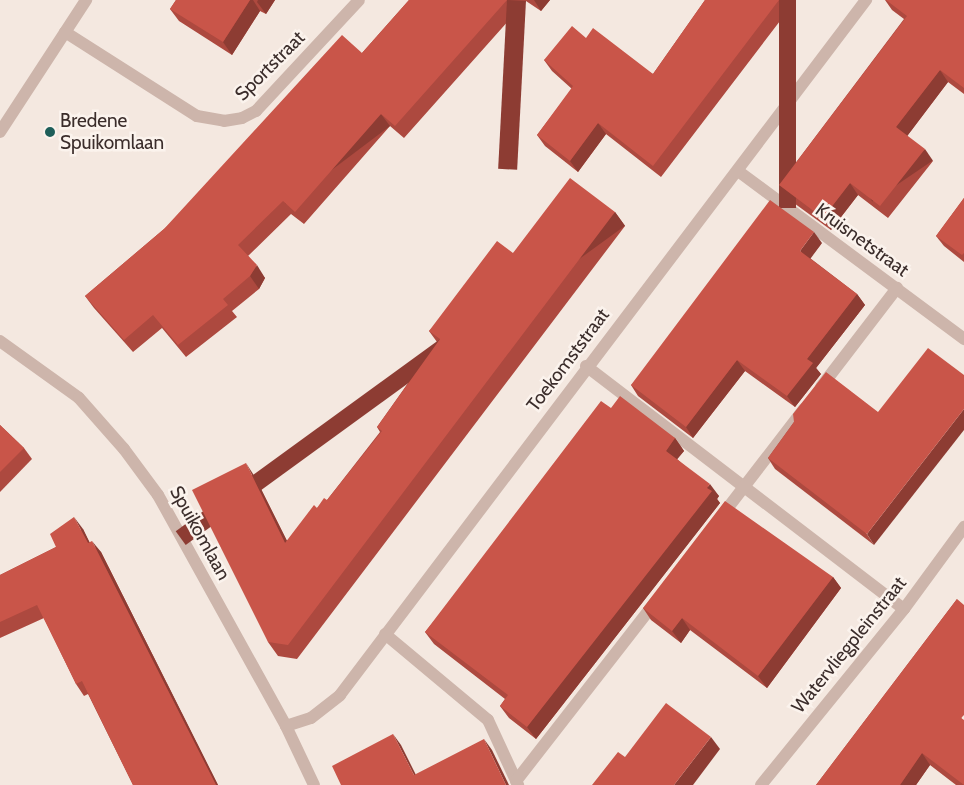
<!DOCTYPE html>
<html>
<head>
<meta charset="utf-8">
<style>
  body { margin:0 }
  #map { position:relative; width:964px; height:785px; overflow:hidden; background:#f4e8e0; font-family:Cabin,sans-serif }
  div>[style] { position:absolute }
  .minor>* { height:12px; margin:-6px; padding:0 6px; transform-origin:6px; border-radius:6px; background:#cdb5ab }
  .wall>* { inset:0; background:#ad493f }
  .shaded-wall>* { inset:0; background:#8d3c33; transform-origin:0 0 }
  .building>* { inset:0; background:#c95549 }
  .dots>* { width:14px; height:14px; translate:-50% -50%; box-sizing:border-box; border:2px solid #fbf3ed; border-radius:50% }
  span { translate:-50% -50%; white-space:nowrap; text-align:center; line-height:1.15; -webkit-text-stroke:5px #fbf3ed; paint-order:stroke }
  .street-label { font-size:19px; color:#3b2d2b }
  .poi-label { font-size:19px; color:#3b2d2b }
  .left { translate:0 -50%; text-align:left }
</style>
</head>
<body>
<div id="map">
  <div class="minor">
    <i style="left:65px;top:32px;width:156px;rotate:32.5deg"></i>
    <i style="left:197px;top:116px;width:27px;rotate:10deg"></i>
    <i style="left:224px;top:121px;width:18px;rotate:-9deg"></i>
    <i style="left:242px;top:118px;width:16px;rotate:-27deg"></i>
    <i style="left:256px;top:111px;width:151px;rotate:-47.1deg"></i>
    <i style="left:0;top:132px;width:158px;rotate:-56.9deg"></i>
    <i style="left:738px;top:171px;width:282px;rotate:36.6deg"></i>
    <i style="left:0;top:341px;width:97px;rotate:35.8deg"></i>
    <i style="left:79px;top:398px;width:68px;rotate:48.6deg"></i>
    <i style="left:124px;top:449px;width:57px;rotate:53.5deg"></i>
    <i style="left:158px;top:495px;width:264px;rotate:61deg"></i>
    <i style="left:286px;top:726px;width:65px;rotate:64.6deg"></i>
    <i style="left:586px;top:366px;width:400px;rotate:37.4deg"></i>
    <i style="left:821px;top:387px;width:125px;rotate:-52.5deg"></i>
    <i style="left:720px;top:518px;width:138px;rotate:-52.4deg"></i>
    <i style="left:385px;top:634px;width:134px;rotate:39.9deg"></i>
    <i style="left:488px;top:720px;width:72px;rotate:65.2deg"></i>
    <i style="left:286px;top:726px;width:26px;rotate:-18deg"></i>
    <i style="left:311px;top:718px;width:37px;rotate:-38deg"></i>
    <i style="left:340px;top:695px;width:872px;rotate:-52.88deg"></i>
    <i style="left:516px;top:781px;width:228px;rotate:-52.1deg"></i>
    <i style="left:761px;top:785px;width:227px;rotate:-50.9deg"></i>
    <i style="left:904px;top:609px;width:102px;rotate:-53.8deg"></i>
  </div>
  <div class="wall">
    <i style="clip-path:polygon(176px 0,275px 0,266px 14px,260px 11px,232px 55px,179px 21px,170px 9px)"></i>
    <i style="clip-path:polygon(409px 0,550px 0,541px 11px,526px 1px,404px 138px,390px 126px,304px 224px,291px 214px,248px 256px,265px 278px,259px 289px,232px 311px,237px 317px,186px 357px,162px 328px,133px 352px,94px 308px,85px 296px,164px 229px,362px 53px)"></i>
    <i style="clip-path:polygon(705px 0,796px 0,661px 177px,606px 134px,578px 172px,545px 146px,537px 135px,572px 89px,552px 71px,544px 60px,586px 38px,653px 74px)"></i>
    <i style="clip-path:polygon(885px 0,964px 0,964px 94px,948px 82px,907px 136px,933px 161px,888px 218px,858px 195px,831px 230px,787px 198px,779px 185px,904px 19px,892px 10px)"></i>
    <i style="clip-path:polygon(964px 198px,964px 262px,944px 246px,936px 236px)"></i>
    <i style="clip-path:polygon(615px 212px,625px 226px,297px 659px,278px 656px,268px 642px,255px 477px,287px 541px,317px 508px,327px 500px,380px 432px,377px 427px,437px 342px,429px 331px,513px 253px)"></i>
    <i style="clip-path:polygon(822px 243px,810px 258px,857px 294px,865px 305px,816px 368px,821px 374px,795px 407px,745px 371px,693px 438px,638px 396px,631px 385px)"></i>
    <i style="clip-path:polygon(611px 408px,675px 438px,684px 451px,677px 459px,719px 496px,717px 499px,720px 503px,536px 739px,509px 718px,500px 706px,505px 699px,434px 644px,425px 632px)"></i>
    <i style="clip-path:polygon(794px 422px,874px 545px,775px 469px,768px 458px)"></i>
    <i style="clip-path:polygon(0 425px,24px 448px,32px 459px,0 492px)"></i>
    <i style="clip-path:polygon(83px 529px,89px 542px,101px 552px,218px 785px,133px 785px,88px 694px,84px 696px,76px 684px,44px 618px,0 638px,0 575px,56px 547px)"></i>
    <i style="clip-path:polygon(833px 577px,841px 588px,767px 688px,690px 630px,681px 643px,651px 620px,643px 608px)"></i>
    <i style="clip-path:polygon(957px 599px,964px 785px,956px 785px,930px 765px,916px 785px,816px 785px)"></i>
  </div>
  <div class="shaded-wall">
    <i style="clip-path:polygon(250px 0,253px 0,260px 11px,232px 55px,223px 42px)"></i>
    <i style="clip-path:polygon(258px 0,275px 0,266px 14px,257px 2px)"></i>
    <i style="left:507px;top:0;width:19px;height:169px;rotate:3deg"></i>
    <i style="clip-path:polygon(534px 0,550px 0,541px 11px)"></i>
    <i style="left:779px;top:0;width:17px;height:208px"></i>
    <i style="clip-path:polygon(940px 70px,948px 82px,905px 139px,896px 127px)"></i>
    <i style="left:381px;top:114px;width:15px;height:130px;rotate:53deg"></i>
    <i style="clip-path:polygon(598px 123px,606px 134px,578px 172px,570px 161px)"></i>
    <i style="left:925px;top:149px;width:14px;height:73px;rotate:56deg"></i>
    <i style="clip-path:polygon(850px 183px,858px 195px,831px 230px,823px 218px)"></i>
    <i style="left:615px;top:212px;width:17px;height:543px;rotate:54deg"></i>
    <i style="clip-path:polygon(814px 232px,822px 243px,808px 262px,800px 251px)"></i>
    <i style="clip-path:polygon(257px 265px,265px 278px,259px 289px,250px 276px)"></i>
    <i style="clip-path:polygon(857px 294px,865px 305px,816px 368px,821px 374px,795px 407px,787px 396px,807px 359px)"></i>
    <i style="clip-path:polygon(737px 360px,745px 371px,693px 438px,686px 427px)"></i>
    <i style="clip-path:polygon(964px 409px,964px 430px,874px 545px,867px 534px)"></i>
    <i style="clip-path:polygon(675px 438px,684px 451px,674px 463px,666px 451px)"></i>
    <i style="clip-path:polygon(246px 463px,255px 477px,295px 557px,285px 543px)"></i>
    <i style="clip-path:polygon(710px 484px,719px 496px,717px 499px,720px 503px,536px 739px,527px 727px)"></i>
    <i style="clip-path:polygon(74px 517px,83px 529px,96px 555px,88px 543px)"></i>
    <i style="clip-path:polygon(92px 541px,101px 552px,218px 785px,216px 785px)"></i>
    <i style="clip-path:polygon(833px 577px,841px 588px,767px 688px,758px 676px)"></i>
    <i style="clip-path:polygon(682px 618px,690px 630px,681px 643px,672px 631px)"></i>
    <i style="clip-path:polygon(393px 734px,401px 745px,421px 785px,414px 775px)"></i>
    <i style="clip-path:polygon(711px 737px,720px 749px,693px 785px,674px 785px)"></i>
    <i style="clip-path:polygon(484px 739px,492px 750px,509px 785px,506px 785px)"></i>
    <i style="clip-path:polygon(922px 753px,930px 765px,916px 785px,900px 785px)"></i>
  </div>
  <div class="building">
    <i style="clip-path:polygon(176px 0,250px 0,223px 42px,170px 9px)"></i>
    <i style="clip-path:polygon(409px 0,507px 0,395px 126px,381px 114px,295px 212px,283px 201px,238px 245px,257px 265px,250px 276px,223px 299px,228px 305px,178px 345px,153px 315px,124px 340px,85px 296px,164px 229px,342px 35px,362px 53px)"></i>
    <i style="clip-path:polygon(705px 0,779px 0,653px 166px,598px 123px,570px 161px,537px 135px,573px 86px,544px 60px,572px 26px,586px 38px,593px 28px,653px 74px)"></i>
    <i style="clip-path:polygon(886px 0,964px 0,964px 88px,940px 70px,896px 127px,925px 149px,880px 206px,850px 183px,823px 218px,779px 185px,907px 16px)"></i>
    <i style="clip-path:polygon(570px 178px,615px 212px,288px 645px,268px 642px,192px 490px,246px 463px,285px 543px,314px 505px,317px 508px,324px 498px,327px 500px,382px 431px,377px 427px,440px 339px,429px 331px,497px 241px,513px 253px)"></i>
    <i style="clip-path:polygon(964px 198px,964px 253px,962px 255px,936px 236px)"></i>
    <i style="clip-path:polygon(770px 200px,814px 232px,800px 251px,857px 294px,807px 359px,813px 363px,787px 396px,737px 360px,686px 427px,631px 385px)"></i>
    <i style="clip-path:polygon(928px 348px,964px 375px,964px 409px,867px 534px,768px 458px,794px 422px,793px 414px,826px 372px,878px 412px)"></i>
    <i style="clip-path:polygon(620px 396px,675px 438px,666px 451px,710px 484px,707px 488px,712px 491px,527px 727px,500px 706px,508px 695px,425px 632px,601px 401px,611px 408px)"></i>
    <i style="clip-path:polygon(0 425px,24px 448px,0 472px)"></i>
    <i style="clip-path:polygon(725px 501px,833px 577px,758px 676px,682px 618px,672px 631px,643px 608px)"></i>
    <i style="clip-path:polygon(74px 517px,88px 543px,92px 541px,216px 785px,133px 785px,82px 681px,76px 684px,37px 605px,0 622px,0 575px,56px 547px,50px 534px)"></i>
    <i style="clip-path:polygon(957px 599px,964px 605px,964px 715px,961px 718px,964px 720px,964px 785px,922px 753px,900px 785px,816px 785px)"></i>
    <i style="clip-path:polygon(666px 703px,711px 737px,674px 785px,592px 785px,618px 752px,625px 757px)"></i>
    <i style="clip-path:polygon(393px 734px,414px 775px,484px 739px,506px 785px,341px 785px,332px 766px)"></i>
  </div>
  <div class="dots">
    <i style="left:50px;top:132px;background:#1e5e59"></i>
  </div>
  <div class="street-label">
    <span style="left:270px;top:66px;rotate:-45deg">Sportstraat</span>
    <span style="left:862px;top:240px;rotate:36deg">Kruisnetstraat</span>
    <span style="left:568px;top:360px;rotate:-53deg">Toekomststraat</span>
    <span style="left:200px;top:533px;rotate:61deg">Spuikomlaan</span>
    <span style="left:849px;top:645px;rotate:-51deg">Watervliegpleinstraat</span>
  </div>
  <div class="poi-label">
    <span class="left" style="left:60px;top:132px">Bredene<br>Spuikomlaan</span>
  </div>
</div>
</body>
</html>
